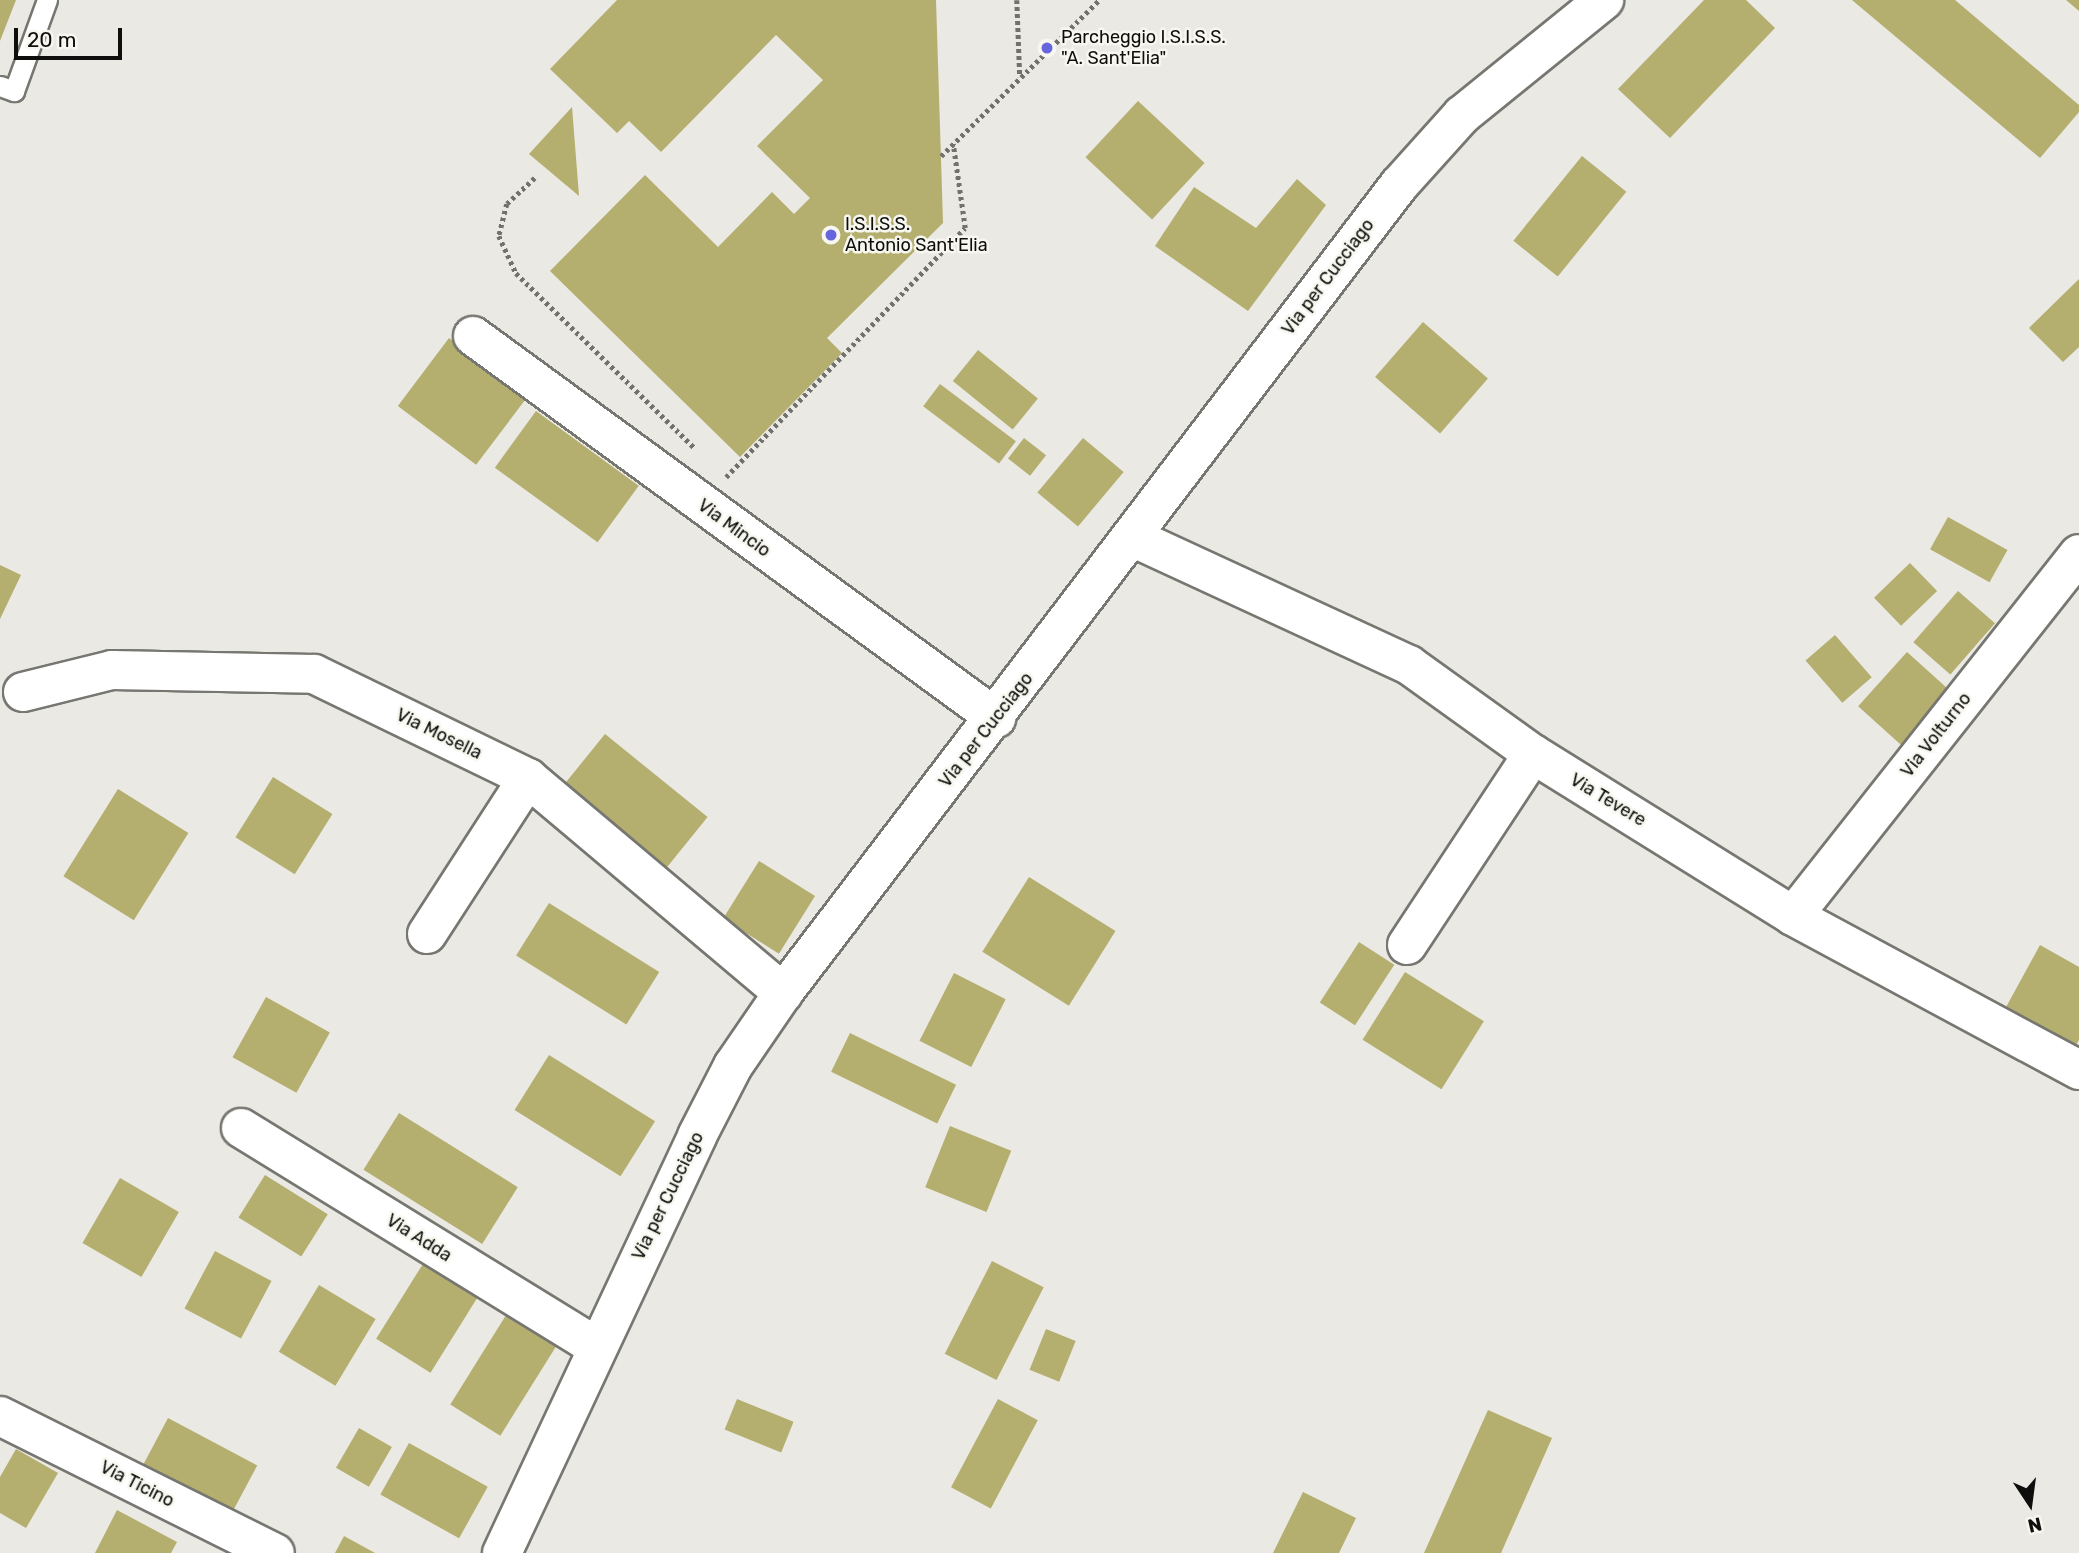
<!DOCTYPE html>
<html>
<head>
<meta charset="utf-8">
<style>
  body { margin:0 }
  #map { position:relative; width:2079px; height:1553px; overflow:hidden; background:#eae9e3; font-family:Rubik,sans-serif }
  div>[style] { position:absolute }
  .building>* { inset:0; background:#b4ae6f; transform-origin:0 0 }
  .path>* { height:4.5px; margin-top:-2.25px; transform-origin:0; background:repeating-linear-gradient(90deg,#71716d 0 3.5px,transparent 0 7px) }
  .roads { filter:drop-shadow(2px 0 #777771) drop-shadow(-2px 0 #777771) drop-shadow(0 2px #777771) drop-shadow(0 -2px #777771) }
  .service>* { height:19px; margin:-9.5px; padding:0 9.5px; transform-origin:9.5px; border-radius:9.5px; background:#fff }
  .minor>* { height:38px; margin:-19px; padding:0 19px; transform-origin:19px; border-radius:19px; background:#fff }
  .dots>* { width:19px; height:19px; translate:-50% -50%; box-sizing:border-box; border:4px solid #f7f7f0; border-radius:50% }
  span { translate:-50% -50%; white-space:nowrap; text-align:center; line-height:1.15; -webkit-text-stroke:5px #f7f7f0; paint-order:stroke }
  .poi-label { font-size:18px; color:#0e0e0c }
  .left { translate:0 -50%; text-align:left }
  .street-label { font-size:18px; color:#0e0e0c }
  .north { position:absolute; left:1995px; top:1469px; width:70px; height:70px; -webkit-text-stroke:5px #f7f7f0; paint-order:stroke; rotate:167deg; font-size:19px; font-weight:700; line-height:28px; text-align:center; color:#0e0e0c }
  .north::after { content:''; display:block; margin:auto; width:24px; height:32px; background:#0e0e0c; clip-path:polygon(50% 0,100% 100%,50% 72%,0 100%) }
  .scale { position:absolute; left:14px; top:28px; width:108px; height:32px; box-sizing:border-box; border:4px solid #0e0e0c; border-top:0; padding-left:9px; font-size:21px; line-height:24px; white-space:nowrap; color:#0e0e0c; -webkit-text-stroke:5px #f7f7f0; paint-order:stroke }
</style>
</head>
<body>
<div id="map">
  <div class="building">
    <i style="clip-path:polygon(0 0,16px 0,0 41px)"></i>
    <i style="clip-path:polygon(617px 0,936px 0,943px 223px,827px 338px,842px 353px,740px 457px,550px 271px,645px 175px,718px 247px,772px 192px,794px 214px,810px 198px,757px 146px,823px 80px,776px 35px,661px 152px,629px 121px,617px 133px,550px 69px)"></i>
    <i style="clip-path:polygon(1704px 0,1746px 0,1775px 28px,1670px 138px,1618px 89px)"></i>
    <i style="clip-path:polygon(1852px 0,1955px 0,2079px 105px,2079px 112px,2040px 158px)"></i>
    <i style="clip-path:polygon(2066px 0,2079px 0,2079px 11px)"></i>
    <i style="left:1138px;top:101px;width:91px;height:77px;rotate:43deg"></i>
    <i style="clip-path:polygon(572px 107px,579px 196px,529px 154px)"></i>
    <i style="left:1582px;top:156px;width:57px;height:109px;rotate:39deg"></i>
    <i style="clip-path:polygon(1297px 179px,1326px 205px,1248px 311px,1155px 246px,1194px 187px,1256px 228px)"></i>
    <i style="clip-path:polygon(2079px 279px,2079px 347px,2063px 362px,2029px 328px)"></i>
    <i style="left:1423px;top:322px;width:86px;height:73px;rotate:41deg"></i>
    <i style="left:449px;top:338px;width:98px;height:85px;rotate:37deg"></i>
    <i style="left:978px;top:350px;width:77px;height:40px;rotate:39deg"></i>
    <i style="left:940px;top:384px;width:95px;height:28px;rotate:37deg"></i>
    <i style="left:536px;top:411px;width:127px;height:70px;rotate:36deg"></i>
    <i style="left:1024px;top:438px;width:28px;height:26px;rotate:38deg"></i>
    <i style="left:1083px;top:438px;width:53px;height:71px;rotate:40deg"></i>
    <i style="left:1948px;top:517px;width:68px;height:37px;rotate:29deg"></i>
    <i style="left:1910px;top:563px;width:39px;height:50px;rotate:46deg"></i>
    <i style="clip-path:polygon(0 565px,21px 575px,0 619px)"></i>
    <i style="left:1958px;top:591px;width:49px;height:68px;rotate:41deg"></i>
    <i style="left:1835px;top:635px;width:56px;height:39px;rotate:49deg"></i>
    <i style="left:1907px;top:652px;width:62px;height:73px;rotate:42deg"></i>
    <i style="left:605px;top:734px;width:132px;height:72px;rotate:39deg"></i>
    <i style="left:273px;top:777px;width:70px;height:71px;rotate:32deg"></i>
    <i style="left:118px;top:789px;width:83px;height:103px;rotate:32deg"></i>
    <i style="left:759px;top:861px;width:66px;height:68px;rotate:32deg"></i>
    <i style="left:1029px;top:877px;width:102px;height:88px;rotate:32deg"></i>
    <i style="left:549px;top:903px;width:130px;height:62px;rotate:32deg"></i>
    <i style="left:1359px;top:942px;width:42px;height:72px;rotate:33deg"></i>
    <i style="clip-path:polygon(2040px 945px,2079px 967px,2079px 1040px,2075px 1047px,2005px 1009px)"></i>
    <i style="left:1405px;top:972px;width:93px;height:80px;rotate:32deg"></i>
    <i style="left:954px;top:973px;width:58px;height:76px;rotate:27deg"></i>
    <i style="left:266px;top:997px;width:73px;height:69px;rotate:29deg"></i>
    <i style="left:850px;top:1033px;width:118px;height:43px;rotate:26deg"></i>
    <i style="left:549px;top:1055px;width:125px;height:65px;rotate:32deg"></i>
    <i style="left:399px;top:1113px;width:140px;height:67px;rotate:32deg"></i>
    <i style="left:950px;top:1126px;width:66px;height:66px;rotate:22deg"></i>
    <i style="left:265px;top:1175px;width:74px;height:50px;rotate:32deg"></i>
    <i style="left:120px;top:1178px;width:68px;height:75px;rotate:30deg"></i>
    <i style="left:215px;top:1251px;width:64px;height:65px;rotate:28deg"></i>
    <i style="left:426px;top:1259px;width:64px;height:94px;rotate:32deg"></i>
    <i style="left:992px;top:1261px;width:58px;height:104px;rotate:27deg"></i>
    <i style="left:319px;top:1285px;width:66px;height:78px;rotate:31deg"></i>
    <i style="left:508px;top:1312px;width:59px;height:109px;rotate:32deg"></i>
    <i style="left:1046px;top:1329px;width:32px;height:44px;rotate:22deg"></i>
    <i style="left:737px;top:1399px;width:61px;height:33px;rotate:22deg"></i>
    <i style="left:998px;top:1399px;width:45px;height:100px;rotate:28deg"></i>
    <i style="clip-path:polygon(1488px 1410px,1552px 1438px,1501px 1553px,1424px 1553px)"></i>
    <i style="left:168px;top:1418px;width:101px;height:56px;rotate:28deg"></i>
    <i style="left:359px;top:1428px;width:38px;height:46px;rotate:30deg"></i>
    <i style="left:409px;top:1443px;width:90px;height:59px;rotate:29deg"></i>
    <i style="clip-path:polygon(16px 1449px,58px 1473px,26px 1528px,0 1513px,0 1477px)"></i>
    <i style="clip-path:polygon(1303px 1492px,1356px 1518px,1339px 1553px,1273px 1553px)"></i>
    <i style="clip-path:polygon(117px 1510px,177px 1542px,171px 1553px,95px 1553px)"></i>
    <i style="clip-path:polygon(344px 1536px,375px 1553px,335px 1553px)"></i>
  </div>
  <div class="path">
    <i style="left:1017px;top:0;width:77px;rotate:87.8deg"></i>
    <i style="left:941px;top:156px;width:222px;rotate:-44.6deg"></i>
    <i style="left:535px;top:178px;width:38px;rotate:137deg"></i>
    <i style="left:507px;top:204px;width:33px;rotate:104deg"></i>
    <i style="left:499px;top:236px;width:41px;rotate:65.3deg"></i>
    <i style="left:516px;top:273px;width:250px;rotate:44.4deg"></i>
    <i style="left:726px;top:477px;width:345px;rotate:-46.2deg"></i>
    <i style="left:965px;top:228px;width:85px;rotate:-98.1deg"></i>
  </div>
  <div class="roads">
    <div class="service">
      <i style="left:0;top:86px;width:15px;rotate:20deg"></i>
      <i style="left:14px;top:91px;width:97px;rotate:-70.1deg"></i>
    </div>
    <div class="minor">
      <i style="left:473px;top:336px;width:648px;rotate:36.14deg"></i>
      <i style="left:1134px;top:538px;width:303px;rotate:24.8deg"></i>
      <i style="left:1409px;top:665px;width:153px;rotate:35.7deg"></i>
      <i style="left:1533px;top:754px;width:306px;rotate:31.9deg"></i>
      <i style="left:1793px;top:916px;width:325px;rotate:28.3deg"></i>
      <i style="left:23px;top:692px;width:92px;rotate:-13.9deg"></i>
      <i style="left:112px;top:670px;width:202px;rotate:1.1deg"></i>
      <i style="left:314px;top:674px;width:238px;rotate:25.9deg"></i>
      <i style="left:528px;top:778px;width:334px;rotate:40.1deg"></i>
      <i style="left:1793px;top:916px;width:461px;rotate:-51.7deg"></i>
      <i style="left:427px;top:934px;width:186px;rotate:-57.1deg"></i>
      <i style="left:1407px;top:945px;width:229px;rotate:-56.6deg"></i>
      <i style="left:241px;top:1128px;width:418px;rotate:31.6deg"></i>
      <i style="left:0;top:1416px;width:307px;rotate:26.5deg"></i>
      <i style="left:502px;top:1553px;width:460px;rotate:-64.9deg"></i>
      <i style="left:697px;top:1136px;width:79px;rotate:-62.8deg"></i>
      <i style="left:733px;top:1066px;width:88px;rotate:-55.6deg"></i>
      <i style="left:783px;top:993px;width:1016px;rotate:-52.68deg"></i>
      <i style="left:1399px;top:185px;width:94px;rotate:-48deg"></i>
      <i style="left:1462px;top:115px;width:183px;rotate:-39deg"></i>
    </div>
  </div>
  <div class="dots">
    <i style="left:1047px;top:48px;background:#6765de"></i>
    <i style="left:831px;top:235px;background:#6765de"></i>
  </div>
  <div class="poi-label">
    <span class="left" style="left:1061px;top:48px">Parcheggio I.S.I.S.S.<br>"A. Sant'Elia"</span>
    <span class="left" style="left:845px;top:235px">I.S.I.S.S.<br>Antonio Sant'Elia</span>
  </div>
  <div class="street-label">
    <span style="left:1328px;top:277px;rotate:-53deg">Via per Cucciago</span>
    <span style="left:734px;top:528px;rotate:36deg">Via Mincio</span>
    <span style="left:986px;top:730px;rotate:-52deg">Via per Cucciago</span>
    <span style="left:439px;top:734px;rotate:26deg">Via Mosella</span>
    <span style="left:1936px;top:735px;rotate:-52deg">Via Volturno</span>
    <span style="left:1608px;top:800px;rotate:31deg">Via Tevere</span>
    <span style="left:668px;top:1196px;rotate:-64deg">Via per Cucciago</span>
    <span style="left:419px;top:1238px;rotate:32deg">Via Adda</span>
    <span style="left:137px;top:1484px;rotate:27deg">Via Ticino</span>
  </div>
  <div class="north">N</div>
  <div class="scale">20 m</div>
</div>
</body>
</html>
